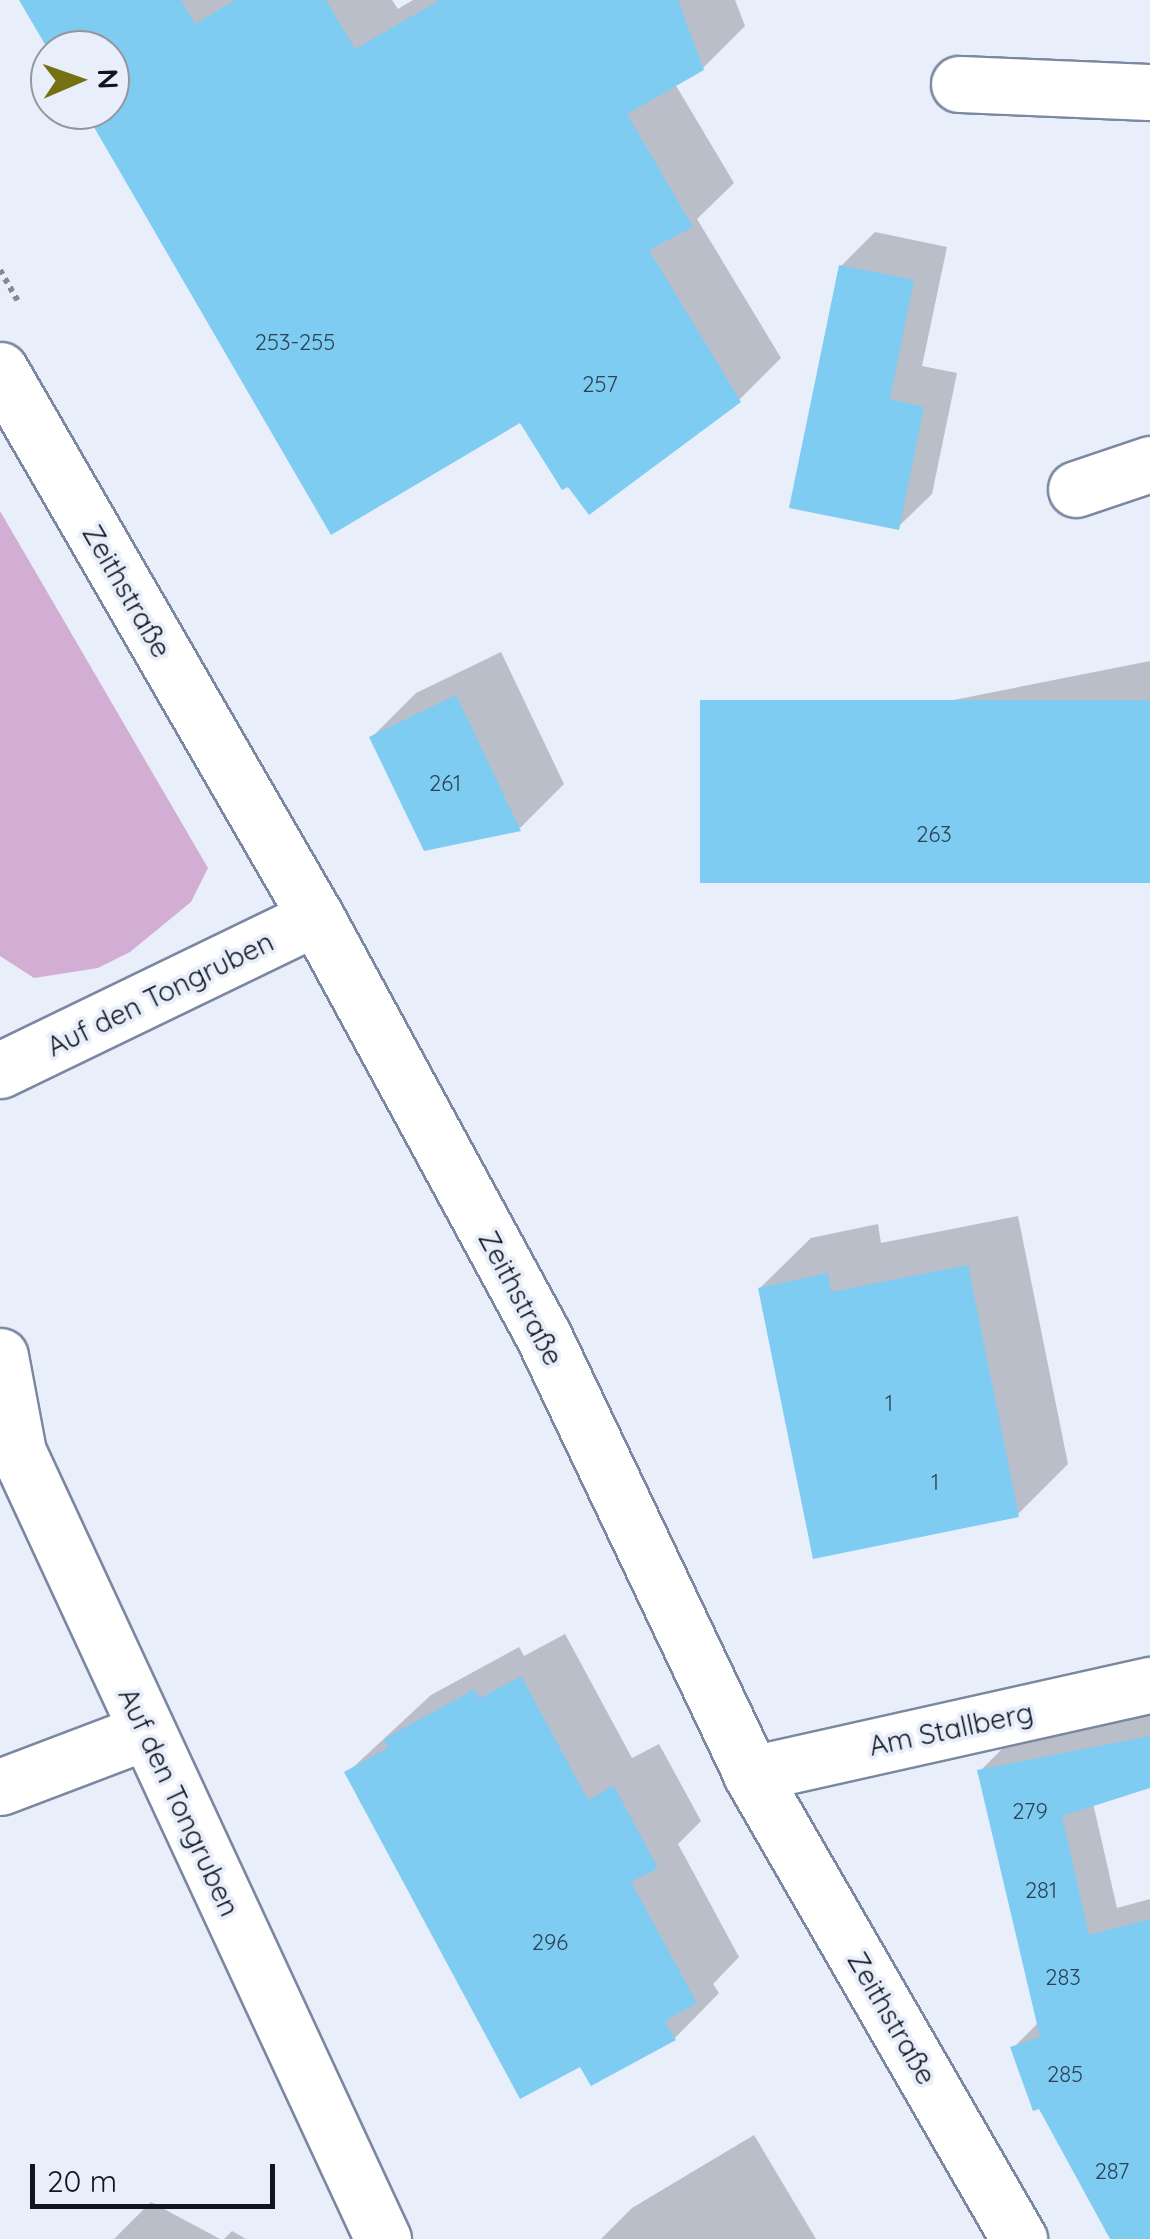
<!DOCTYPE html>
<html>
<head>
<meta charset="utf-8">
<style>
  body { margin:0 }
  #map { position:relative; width:1150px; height:2239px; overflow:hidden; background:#e8eefa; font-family:Quicksand,sans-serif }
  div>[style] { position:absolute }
  .green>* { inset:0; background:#d3aed4 }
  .shadow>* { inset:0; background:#0003 }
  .building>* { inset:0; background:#7fccf3; transform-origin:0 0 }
  .path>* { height:6px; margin-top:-3px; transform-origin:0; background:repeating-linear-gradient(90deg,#858b96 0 5px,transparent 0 10px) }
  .roads { filter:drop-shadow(2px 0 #7a88a2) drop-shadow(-2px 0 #7a88a2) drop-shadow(0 2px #7a88a2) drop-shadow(0 -2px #7a88a2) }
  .minor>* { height:55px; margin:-27.5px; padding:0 27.5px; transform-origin:27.5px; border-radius:27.5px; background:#fff }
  span { translate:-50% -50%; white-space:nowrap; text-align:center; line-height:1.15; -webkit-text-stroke:8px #e8eefa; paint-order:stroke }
  .number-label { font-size:22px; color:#2c4354 }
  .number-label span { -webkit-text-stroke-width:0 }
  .street-label { font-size:28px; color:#10151f }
  .north { position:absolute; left:30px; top:30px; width:100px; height:100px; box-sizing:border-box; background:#e8eefa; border:2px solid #9297a2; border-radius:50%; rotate:88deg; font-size:28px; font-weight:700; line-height:40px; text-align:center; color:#10151f }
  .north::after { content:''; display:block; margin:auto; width:35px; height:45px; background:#757012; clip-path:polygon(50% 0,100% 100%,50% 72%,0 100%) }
  .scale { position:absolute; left:30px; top:2164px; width:245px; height:45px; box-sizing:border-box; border:5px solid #10151f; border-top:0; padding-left:12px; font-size:30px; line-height:35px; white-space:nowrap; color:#10151f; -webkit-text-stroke:8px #e8eefa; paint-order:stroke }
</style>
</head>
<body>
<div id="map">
  <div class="green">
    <i style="clip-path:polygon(0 511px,208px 868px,191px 902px,130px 952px,98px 968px,34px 978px,0 956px)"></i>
  </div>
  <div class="shadow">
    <i style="clip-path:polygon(21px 0,392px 0,398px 9px,413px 0,735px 0,745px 26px,703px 68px,675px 84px,734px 183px,697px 219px,781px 358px,739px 400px,86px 110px,110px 110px,110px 50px)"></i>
    <i style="clip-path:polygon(875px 232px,947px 247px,922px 366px,957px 373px,932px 494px,898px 527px,841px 266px)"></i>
    <i style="clip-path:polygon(501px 652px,564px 784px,520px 828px,372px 737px,416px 693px)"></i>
    <i style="clip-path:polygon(1150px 661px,1150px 880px,711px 789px,762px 738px)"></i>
    <i style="clip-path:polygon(1018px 1216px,1068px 1464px,1018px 1514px,760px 1288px,811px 1238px,878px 1224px,881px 1243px)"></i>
    <i style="clip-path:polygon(565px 1634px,632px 1758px,659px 1744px,701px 1821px,678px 1844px,739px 1957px,713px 1984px,719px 1993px,675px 2038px,592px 2082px,347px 1773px,431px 1695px,519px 1647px,524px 1656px)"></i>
    <i style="clip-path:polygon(1150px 1714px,1150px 1786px,1093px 1803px,1117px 1908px,1150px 1899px,1150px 2239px,1114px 2239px,1013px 2048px,1039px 2022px,980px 1771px,1009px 1742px)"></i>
    <i style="clip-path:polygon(754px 2135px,816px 2239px,601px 2239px,632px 2208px)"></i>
    <i style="clip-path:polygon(151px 2202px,220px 2239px,114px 2239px)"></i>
    <i style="clip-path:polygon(232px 2231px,246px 2239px,224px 2239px)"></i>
  </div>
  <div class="building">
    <i style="clip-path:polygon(19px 0,181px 0,195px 24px,235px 0,326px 0,355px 49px,440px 0,678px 0,704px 70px,627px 114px,693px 227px,649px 250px,741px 402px,589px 515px,568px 487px,562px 490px,520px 423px,331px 535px,84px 110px,110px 110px,110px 50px,50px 53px)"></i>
    <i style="clip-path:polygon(839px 265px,914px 280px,890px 399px,924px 407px,899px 530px,789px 508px)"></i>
    <i style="clip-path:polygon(456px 695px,521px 831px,424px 851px,369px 737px)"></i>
    <i style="left:1150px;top:700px;width:183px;height:450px;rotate:90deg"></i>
    <i style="clip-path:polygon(968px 1265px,1019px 1517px,813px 1559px,758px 1288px,828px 1273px,831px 1292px)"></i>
    <i style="clip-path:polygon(521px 1676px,588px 1800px,614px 1786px,658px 1868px,631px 1882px,697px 2003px,665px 2021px,676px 2040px,591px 2086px,580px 2067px,520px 2099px,344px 1772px,388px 1748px,384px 1739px,475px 1689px,479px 1699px)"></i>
    <i style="clip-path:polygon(1150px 1736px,1150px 1788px,1062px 1816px,1089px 1935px,1150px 1919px,1150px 2239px,1110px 2239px,1039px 2109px,1033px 2111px,1010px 2047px,1040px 2037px,977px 1770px)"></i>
  </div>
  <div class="path">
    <i style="left:0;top:270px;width:38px;rotate:60deg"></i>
  </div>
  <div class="roads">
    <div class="minor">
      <i style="left:959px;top:84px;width:191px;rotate:2.4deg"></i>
      <i style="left:0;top:370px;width:632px;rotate:59.99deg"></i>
      <i style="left:316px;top:917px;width:476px;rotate:61.5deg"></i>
      <i style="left:543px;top:1335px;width:486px;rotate:64.6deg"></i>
      <i style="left:751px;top:1774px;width:537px;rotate:60.04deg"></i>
      <i style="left:1076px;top:489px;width:78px;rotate:-18.7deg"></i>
      <i style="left:0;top:1070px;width:351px;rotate:-25.8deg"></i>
      <i style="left:0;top:1356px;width:98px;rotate:79.4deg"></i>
      <i style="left:18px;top:1452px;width:868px;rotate:65.12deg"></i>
      <i style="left:751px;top:1774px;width:409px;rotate:-12.6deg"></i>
      <i style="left:0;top:1787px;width:155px;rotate:-20.8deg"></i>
    </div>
  </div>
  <div class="number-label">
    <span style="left:295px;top:343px">253-255</span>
    <span style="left:600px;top:385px">257</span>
    <span style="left:445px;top:784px">261</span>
    <span style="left:934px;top:835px">263</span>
    <span style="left:889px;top:1404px">1</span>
    <span style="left:935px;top:1483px">1</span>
    <span style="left:1030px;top:1812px">279</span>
    <span style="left:1041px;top:1891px">281</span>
    <span style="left:550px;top:1943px">296</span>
    <span style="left:1063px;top:1978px">283</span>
    <span style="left:1065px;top:2075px">285</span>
    <span style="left:1112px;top:2172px">287</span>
  </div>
  <div class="street-label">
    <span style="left:127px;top:591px;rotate:60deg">Zeithstraße</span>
    <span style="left:160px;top:994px;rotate:-26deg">Auf den Tongruben</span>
    <span style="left:521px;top:1298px;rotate:62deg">Zeithstraße</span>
    <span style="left:951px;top:1729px;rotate:-12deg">Am Stallberg</span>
    <span style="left:179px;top:1802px;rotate:65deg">Auf den Tongruben</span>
    <span style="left:892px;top:2018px;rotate:60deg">Zeithstraße</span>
  </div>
  <div class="north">N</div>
  <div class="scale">20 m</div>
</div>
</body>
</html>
